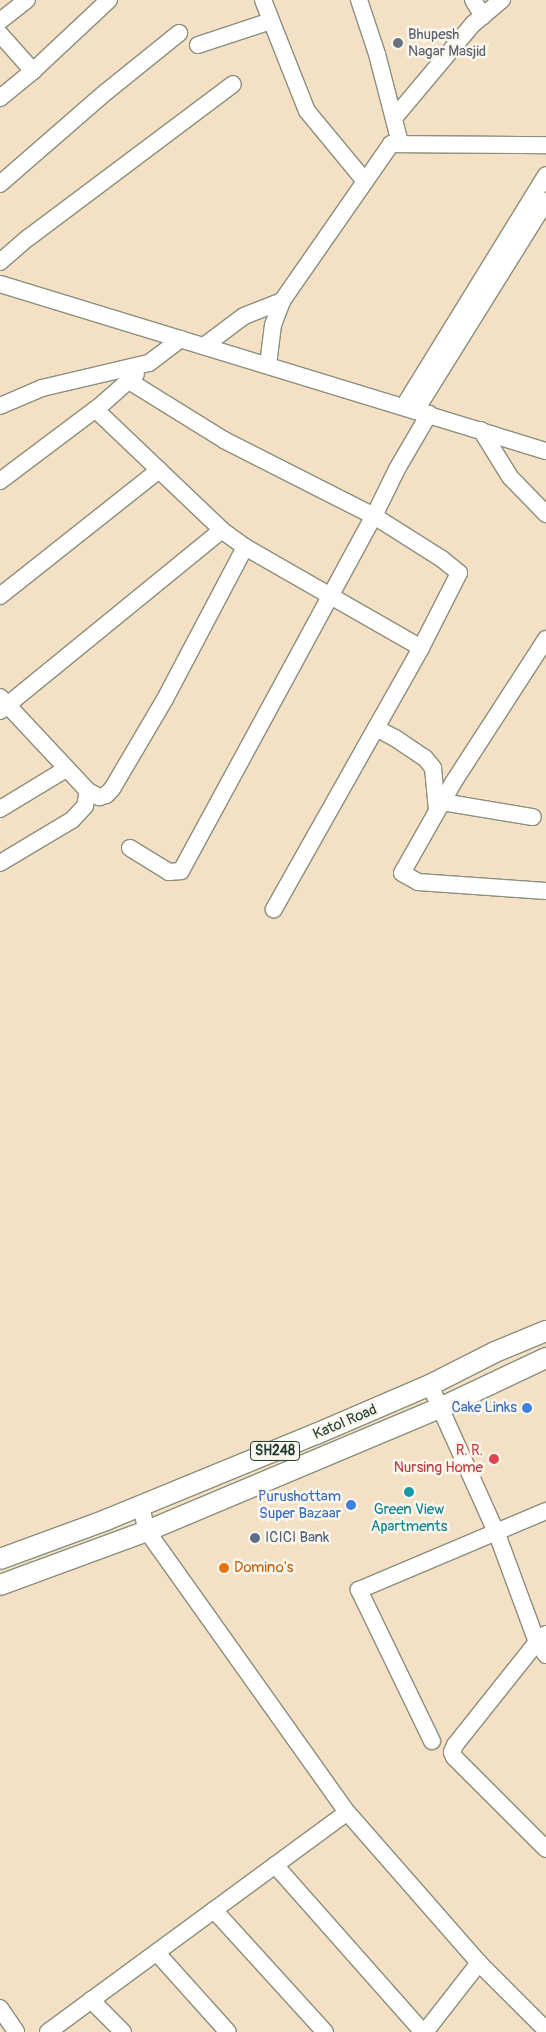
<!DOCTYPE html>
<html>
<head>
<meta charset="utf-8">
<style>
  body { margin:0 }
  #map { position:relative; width:546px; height:2032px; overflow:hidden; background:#f4e1c5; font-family:Pangolin,sans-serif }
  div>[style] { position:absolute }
  .roads { filter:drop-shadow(1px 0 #8a8f7c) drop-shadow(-1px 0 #8a8f7c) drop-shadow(0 1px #8a8f7c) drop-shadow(0 -1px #8a8f7c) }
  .minor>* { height:16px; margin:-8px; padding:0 8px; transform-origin:8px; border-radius:8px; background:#fff }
  .major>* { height:20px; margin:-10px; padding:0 10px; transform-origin:10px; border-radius:10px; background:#fff }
  .dots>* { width:14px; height:14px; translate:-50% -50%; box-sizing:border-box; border:2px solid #fbf7ec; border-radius:50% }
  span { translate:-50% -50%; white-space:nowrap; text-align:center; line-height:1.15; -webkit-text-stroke:5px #fbf7ec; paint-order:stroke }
  .shield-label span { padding:1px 4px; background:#fbf7ec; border:1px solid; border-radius:4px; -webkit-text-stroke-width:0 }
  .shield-label { font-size:14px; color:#1f3d34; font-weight:700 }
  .worship-label { font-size:15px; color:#5b616d }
  .left { translate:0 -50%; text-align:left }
  .shop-label { font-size:15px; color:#366cbe }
  .right { translate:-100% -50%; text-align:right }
  .street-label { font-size:15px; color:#1f3d34 }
  .health-label { font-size:15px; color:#be3a42 }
  .culture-label { font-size:15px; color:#0d838f }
  .service-label { font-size:15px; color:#4e5e75 }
  .food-label { font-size:15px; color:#c56008 }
</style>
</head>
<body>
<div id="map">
  <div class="roads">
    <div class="minor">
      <i style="left:263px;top:0;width:119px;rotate:68.4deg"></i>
      <i style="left:307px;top:111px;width:91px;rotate:50.4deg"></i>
      <i style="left:359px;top:0;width:57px;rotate:71.6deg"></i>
      <i style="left:377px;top:54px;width:92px;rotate:75.5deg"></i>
      <i style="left:473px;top:0;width:19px;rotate:58deg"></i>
      <i style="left:0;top:21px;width:34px;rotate:-38deg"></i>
      <i style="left:0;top:34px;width:50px;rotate:48.3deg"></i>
      <i style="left:33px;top:71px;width:43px;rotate:140.7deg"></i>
      <i style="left:198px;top:45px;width:77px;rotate:-18.2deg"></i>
      <i style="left:33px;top:71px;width:104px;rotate:-43.1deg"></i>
      <i style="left:394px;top:118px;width:123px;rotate:-50deg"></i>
      <i style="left:473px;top:24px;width:38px;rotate:-40deg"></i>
      <i style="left:0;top:184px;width:140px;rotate:-41deg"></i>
      <i style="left:106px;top:92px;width:94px;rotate:-38.9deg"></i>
      <i style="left:0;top:262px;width:37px;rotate:-41deg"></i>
      <i style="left:28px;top:238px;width:256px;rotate:-36.9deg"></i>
      <i style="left:0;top:284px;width:571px;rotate:17.01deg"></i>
      <i style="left:204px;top:346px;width:50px;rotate:-36.9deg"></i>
      <i style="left:244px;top:316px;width:41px;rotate:-21.5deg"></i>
      <i style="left:282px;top:301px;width:191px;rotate:-55.2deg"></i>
      <i style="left:391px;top:144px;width:155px;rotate:0.4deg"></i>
      <i style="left:268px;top:365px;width:40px;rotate:-82.9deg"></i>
      <i style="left:273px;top:325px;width:26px;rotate:-69deg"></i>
      <i style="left:129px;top:381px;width:112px;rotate:31.8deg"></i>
      <i style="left:224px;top:440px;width:168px;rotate:26.9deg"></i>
      <i style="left:374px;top:516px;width:52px;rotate:-63.9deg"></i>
      <i style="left:397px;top:469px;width:64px;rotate:-59.8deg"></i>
      <i style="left:0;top:406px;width:46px;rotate:-23.2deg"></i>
      <i style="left:42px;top:388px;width:110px;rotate:-13.2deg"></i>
      <i style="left:149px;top:363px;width:40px;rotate:-37deg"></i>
      <i style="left:404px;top:406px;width:271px;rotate:-58.4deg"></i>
      <i style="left:416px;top:410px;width:246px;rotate:-58.1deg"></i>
      <i style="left:481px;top:430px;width:55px;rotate:58.3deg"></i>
      <i style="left:510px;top:477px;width:52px;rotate:45.8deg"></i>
      <i style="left:0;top:481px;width:125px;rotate:-36.9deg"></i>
      <i style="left:100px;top:406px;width:48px;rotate:-41.6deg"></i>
      <i style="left:245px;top:547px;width:203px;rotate:29.8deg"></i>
      <i style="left:0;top:596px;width:203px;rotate:-38.4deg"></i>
      <i style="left:546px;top:639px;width:171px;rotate:122.9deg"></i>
      <i style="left:453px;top:783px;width:103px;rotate:119.5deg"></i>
      <i style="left:402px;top:873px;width:18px;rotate:29deg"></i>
      <i style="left:418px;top:882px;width:128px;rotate:4deg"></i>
      <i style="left:0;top:697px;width:129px;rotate:46.9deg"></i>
      <i style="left:88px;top:791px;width:13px;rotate:29deg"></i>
      <i style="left:99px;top:797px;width:7px;rotate:-16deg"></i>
      <i style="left:106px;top:795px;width:8px;rotate:-45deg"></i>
      <i style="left:112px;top:789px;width:104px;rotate:-59.5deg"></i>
      <i style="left:165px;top:699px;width:172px;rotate:-62.2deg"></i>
      <i style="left:245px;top:547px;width:29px;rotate:-144deg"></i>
      <i style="left:222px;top:530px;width:175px;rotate:-136.4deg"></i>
      <i style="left:0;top:711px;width:286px;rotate:-39.2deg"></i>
      <i style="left:376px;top:728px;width:21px;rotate:28deg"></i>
      <i style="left:395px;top:738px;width:36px;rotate:34deg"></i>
      <i style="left:425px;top:758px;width:13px;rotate:51deg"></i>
      <i style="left:433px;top:768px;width:42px;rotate:84.6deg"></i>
      <i style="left:442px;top:802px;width:92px;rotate:9.4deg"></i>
      <i style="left:0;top:809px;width:77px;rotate:-31.2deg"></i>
      <i style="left:130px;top:848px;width:46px;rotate:31.6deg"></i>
      <i style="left:169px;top:872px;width:12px;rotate:-5deg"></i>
      <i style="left:181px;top:871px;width:404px;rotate:-61.5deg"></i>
      <i style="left:374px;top:516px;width:80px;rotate:32.3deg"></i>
      <i style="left:442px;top:559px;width:22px;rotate:39deg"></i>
      <i style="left:459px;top:573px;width:84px;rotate:116.9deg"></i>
      <i style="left:421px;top:648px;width:300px;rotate:119.4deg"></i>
      <i style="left:0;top:863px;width:84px;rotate:-30.8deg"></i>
      <i style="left:72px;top:820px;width:19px;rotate:-47deg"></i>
      <i style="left:85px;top:806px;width:15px;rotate:-79deg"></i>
      <i style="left:430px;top:1385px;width:163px;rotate:65.8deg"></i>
      <i style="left:497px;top:1534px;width:115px;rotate:69.7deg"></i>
      <i style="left:537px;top:1642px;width:16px;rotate:55deg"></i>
      <i style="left:141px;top:1506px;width:26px;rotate:77deg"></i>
      <i style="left:147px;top:1531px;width:345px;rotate:54.6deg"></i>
      <i style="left:347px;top:1812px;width:201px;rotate:48.8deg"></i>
      <i style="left:479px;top:1963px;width:95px;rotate:45deg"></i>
      <i style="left:546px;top:1634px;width:12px;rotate:138deg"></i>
      <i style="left:537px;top:1642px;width:132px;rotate:128.5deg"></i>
      <i style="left:455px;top:1745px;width:8px;rotate:113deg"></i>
      <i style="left:452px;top:1752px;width:5px;rotate:68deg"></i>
      <i style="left:454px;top:1757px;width:130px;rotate:45deg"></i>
      <i style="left:432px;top:1741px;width:168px;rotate:-115.8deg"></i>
      <i style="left:359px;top:1590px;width:203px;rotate:-22.9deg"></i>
      <i style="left:275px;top:1865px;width:223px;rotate:48.5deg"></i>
      <i style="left:214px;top:1910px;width:165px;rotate:47.7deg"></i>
      <i style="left:157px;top:1953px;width:106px;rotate:48.1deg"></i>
      <i style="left:91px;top:2000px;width:45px;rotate:45deg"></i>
      <i style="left:0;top:2008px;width:29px;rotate:56deg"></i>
      <i style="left:48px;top:2032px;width:371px;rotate:-36.3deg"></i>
      <i style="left:425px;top:2032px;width:88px;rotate:-52deg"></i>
    </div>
    <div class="major">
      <i style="left:0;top:1559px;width:113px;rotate:-20.2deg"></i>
      <i style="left:106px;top:1520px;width:227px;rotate:-22.3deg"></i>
      <i style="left:316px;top:1434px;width:124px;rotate:-23.3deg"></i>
      <i style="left:430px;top:1385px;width:73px;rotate:-26.9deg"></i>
      <i style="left:495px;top:1352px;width:55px;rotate:-22.4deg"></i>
      <i style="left:0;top:1585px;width:157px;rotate:-20.2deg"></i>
      <i style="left:147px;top:1531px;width:318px;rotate:-22.8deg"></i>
      <i style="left:440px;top:1408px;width:117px;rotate:-25.3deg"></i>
    </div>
  </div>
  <div class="dots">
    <i style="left:398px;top:43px;background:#6b7280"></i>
    <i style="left:527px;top:1408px;background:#3f7fe0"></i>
    <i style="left:494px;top:1459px;background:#e0444e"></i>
    <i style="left:409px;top:1492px;background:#0f9aa8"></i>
    <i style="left:351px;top:1505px;background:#3f7fe0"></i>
    <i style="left:255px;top:1538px;background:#5c6f8a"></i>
    <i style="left:224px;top:1568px;background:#e8710a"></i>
  </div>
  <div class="shield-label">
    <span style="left:275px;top:1451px">SH248</span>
  </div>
  <div class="worship-label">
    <span class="left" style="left:408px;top:43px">Bhupesh<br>Nagar Masjid</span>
  </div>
  <div class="shop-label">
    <span class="right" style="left:517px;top:1408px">Cake Links</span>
    <span class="right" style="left:341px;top:1505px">Purushottam<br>Super Bazaar</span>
  </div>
  <div class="street-label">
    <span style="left:345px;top:1422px;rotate:-23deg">Katol Road</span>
  </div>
  <div class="health-label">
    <span class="right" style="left:483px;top:1459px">R. R.<br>Nursing Home</span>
  </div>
  <div class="culture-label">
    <span style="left:409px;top:1518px">Green View<br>Apartments</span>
  </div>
  <div class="service-label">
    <span class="left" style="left:265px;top:1538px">ICICI Bank</span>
  </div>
  <div class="food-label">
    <span class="left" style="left:234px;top:1568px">Domino's</span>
  </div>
</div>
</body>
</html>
